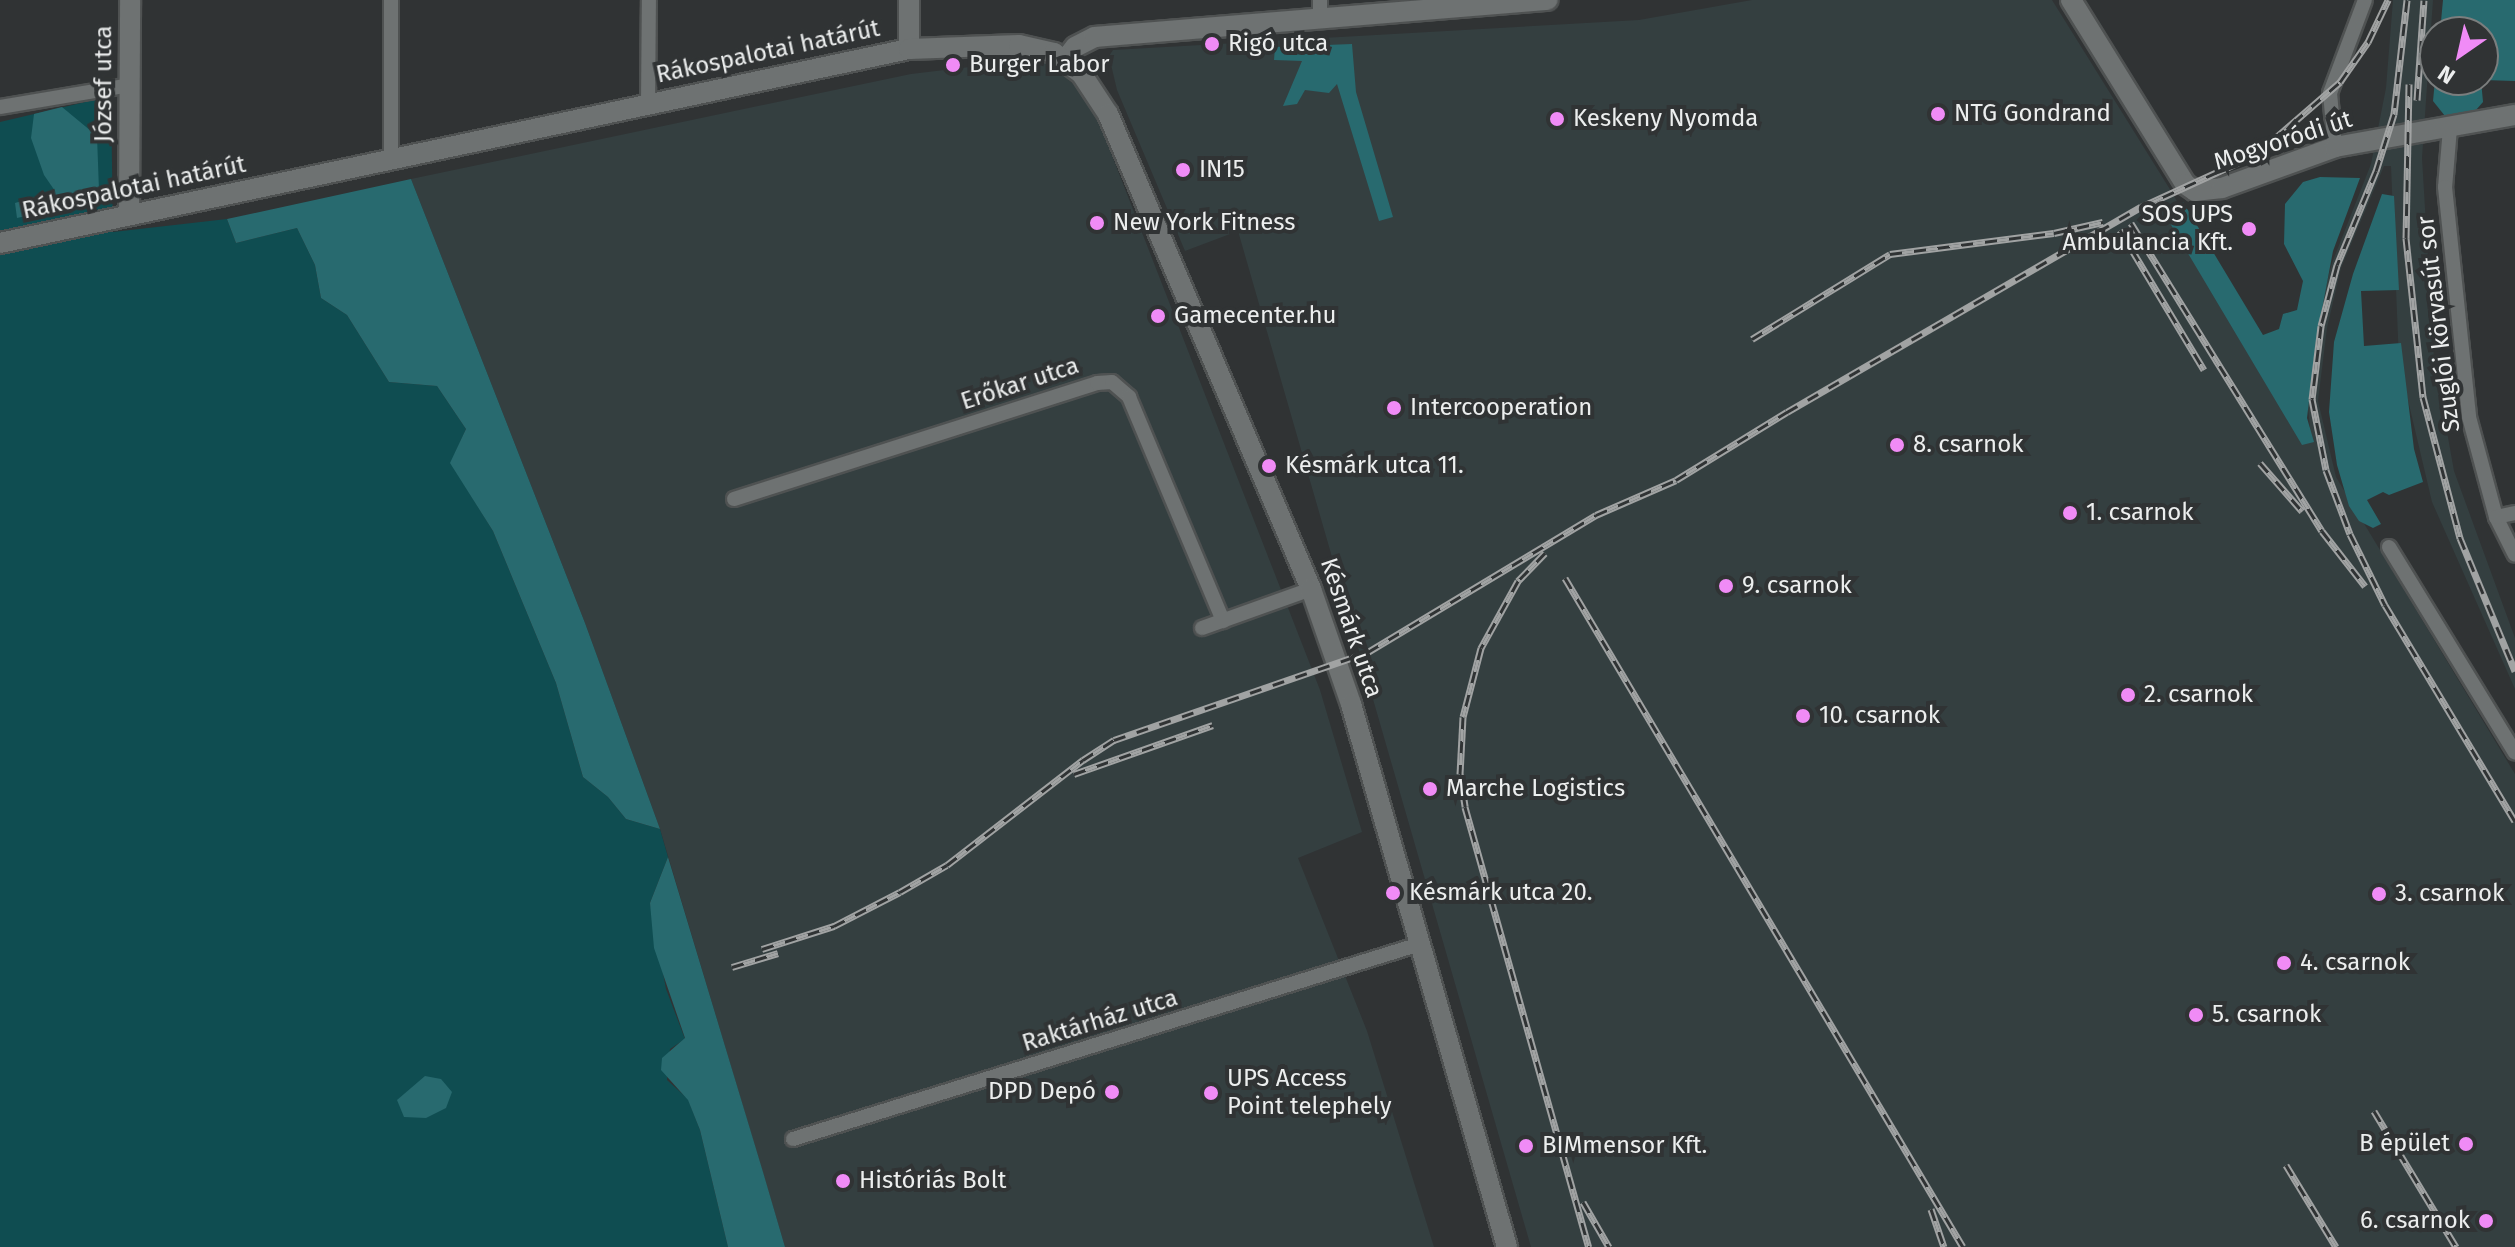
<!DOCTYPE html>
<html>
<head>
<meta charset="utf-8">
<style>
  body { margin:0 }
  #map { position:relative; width:2515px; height:1247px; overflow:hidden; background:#303334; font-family:"Fira Sans",sans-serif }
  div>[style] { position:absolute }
  .built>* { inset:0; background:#343f40 }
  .green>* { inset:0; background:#0f4d51 }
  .forest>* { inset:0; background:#286a6f }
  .roads { filter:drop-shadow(2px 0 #4f5252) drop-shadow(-2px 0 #4f5252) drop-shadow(0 2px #4f5252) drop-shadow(0 -2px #4f5252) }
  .street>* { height:14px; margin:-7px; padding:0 7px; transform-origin:7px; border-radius:7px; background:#6e7272 }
  .secondary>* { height:20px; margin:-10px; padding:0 10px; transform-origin:10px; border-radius:10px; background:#6e7272 }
  .rail>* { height:7px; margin-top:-3.5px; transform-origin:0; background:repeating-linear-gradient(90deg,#303334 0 12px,#a1a3a3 0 24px); box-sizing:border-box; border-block:2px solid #a1a3a3 }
  .dots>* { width:22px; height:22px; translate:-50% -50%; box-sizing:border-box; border:4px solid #303334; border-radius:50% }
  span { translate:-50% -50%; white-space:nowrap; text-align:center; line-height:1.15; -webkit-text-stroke:8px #303334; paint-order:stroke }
  .poi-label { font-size:24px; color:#eceeee }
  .left { translate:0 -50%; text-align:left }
  .right { translate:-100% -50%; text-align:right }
  .street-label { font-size:24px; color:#eceeee }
  .north { position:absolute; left:2419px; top:16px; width:80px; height:80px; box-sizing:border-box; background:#303334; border:2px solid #7b7e7e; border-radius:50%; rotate:214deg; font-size:22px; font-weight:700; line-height:32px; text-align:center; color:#eceeee }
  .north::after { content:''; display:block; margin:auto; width:28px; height:36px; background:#f08bf6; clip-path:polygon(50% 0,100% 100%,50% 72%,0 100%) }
</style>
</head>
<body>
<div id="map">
  <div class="built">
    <i style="clip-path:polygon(1752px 0,2052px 0,2171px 191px,2310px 428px,2307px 396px,2316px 323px,2332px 263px,2371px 164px,2386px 88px,2393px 0,2433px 0,2422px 158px,2434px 359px,2454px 471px,2515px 638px,2515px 689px,2432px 502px,2399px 362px,2391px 166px,2384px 166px,2341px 268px,2327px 328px,2318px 401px,2336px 477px,2515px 774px,2515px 1247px,1531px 1247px,1238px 231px,1185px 251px,1117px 90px,1109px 56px,1113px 50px,1639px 20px)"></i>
    <i style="clip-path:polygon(1037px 59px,1055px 68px,1080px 90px,1099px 122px,1320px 690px,1362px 832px,1298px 858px,1367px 1031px,1434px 1247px,785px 1247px,660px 829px,585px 623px,411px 179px,911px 74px)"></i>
  </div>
  <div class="green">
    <i style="clip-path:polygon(111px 96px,113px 232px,227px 219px,236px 243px,297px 228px,315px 265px,321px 298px,347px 315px,389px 382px,437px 386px,466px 429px,451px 463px,493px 531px,556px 683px,583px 777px,608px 797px,626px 819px,660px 829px,668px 857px,650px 903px,666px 989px,685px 1039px,670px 1049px,667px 1080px,688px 1099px,700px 1130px,728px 1247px,0 1247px,0 122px)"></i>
  </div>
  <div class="forest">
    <i style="clip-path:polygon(2443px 0,2515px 0,2515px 81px,2483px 80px,2483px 32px,2440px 32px)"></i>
    <i style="clip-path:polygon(1352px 44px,1356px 92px,1393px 217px,1379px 221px,1337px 84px,1329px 93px,1305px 90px,1297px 104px,1283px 106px,1302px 61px,1274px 60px,1275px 47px)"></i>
    <i style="clip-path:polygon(2435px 80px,2481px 80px,2483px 102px,2476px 110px,2445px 116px,2433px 101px)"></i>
    <i style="clip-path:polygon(62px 107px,97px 136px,99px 190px,70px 206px,17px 218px,15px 203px,55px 191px,44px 175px,31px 138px,34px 114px)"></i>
    <i style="clip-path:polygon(2320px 177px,2360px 178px,2333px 251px,2316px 341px,2307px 418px,2314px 442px,2302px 445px,2164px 213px,2183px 202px,2263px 335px,2279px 329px,2283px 314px,2297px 310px,2303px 281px,2284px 244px,2285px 204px,2303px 182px)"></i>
    <i style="clip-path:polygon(411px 179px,585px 623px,660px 829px,626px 819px,608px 797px,583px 777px,556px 683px,493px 531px,450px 463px,466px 429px,437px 386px,389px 382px,347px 315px,321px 298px,315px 265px,297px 228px,236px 243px,227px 219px)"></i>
    <i style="clip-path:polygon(2382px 194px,2394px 196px,2399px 290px,2361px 291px,2364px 346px,2401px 343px,2414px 449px,2423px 482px,2389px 495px,2383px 492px,2367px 500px,2381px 524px,2373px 528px,2359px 521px,2349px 506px,2337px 465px,2329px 412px,2334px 342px,2353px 274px)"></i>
    <i style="clip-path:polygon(668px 857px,763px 1172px,785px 1247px,728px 1247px,700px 1130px,688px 1100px,661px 1070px,662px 1058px,685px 1038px,654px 948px,650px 903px)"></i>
    <i style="clip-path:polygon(425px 1076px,441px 1079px,452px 1092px,446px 1108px,426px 1118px,404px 1117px,397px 1100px)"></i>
  </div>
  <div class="roads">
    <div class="street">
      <i style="left:391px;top:0;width:160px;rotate:90deg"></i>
      <i style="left:1320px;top:19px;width:19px;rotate:-90deg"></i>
      <i style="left:648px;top:105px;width:105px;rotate:-89.5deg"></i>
      <i style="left:0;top:107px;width:132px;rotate:-9.6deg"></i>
      <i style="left:2450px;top:128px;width:59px;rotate:94.8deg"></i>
      <i style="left:2445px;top:187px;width:231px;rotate:84deg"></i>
      <i style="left:2469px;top:417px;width:104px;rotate:74.9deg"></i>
      <i style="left:2496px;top:517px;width:42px;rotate:63.4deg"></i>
      <i style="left:2335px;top:147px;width:54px;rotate:-95.3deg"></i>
      <i style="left:2330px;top:93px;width:99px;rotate:-69.4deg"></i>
      <i style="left:734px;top:499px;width:381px;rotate:-17.7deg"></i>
      <i style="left:1097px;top:383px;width:15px;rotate:-4deg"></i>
      <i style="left:1112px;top:382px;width:23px;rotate:41deg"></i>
      <i style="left:1129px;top:397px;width:243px;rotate:67.2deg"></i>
      <i style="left:2496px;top:517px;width:19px;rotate:-12deg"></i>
      <i style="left:2389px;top:547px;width:241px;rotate:58.5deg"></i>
      <i style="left:1202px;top:628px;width:116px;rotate:-19.7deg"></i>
      <i style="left:793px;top:1139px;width:657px;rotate:-17.28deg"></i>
    </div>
    <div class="secondary">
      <i style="left:2071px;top:0;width:216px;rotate:58.2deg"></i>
      <i style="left:2185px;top:184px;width:12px;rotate:35deg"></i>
      <i style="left:2195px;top:191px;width:27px;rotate:-6deg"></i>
      <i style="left:2222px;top:188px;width:120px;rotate:-19.9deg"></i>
      <i style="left:2335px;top:147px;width:183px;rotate:-10.1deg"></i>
      <i style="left:909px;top:49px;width:49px;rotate:-90deg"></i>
      <i style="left:1065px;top:60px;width:16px;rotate:-52deg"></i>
      <i style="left:1075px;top:47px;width:22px;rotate:-27deg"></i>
      <i style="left:1095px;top:37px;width:454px;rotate:-4.7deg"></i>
      <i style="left:129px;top:215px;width:215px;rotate:-89.7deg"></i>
      <i style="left:0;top:243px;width:929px;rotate:-12.05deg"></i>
      <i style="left:909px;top:49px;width:110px;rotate:-2.1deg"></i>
      <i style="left:1019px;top:45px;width:36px;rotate:13deg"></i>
      <i style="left:1054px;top:53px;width:34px;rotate:37deg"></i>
      <i style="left:1081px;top:73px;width:49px;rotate:56.6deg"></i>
      <i style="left:1108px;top:114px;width:517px;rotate:66.86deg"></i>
      <i style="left:1311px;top:589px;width:122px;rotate:70.8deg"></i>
      <i style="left:1351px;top:704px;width:565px;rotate:73.97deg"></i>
    </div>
  </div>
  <div class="rail">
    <i style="left:2407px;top:0;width:115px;rotate:96.5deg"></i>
    <i style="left:2394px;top:114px;width:60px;rotate:107.5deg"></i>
    <i style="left:2376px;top:171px;width:102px;rotate:112.5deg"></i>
    <i style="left:2337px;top:265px;width:63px;rotate:104.7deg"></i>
    <i style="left:2321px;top:326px;width:74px;rotate:97deg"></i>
    <i style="left:2312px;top:399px;width:72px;rotate:78.8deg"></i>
    <i style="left:2326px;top:470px;width:68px;rotate:69.4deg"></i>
    <i style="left:2350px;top:534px;width:79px;rotate:63.8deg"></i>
    <i style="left:2385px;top:605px;width:252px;rotate:59deg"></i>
    <i style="left:2409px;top:84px;width:154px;rotate:91.1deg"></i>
    <i style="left:2406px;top:238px;width:160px;rotate:83.9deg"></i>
    <i style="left:2423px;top:397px;width:146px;rotate:75.3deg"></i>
    <i style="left:2460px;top:538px;width:144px;rotate:67.5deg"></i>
    <i style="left:2417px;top:100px;width:100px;rotate:-86deg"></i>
    <i style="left:2131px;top:223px;width:362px;rotate:58.2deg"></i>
    <i style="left:2322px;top:531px;width:70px;rotate:52deg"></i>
    <i style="left:2120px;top:230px;width:163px;rotate:59deg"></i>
    <i style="left:1752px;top:339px;width:162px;rotate:-31.6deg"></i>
    <i style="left:1890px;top:254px;width:165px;rotate:-7.3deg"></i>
    <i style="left:2054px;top:233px;width:50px;rotate:-12.7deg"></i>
    <i style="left:2260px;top:463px;width:64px;rotate:48.8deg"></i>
    <i style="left:1545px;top:553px;width:39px;rotate:134deg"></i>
    <i style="left:1518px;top:581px;width:77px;rotate:118.9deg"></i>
    <i style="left:1481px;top:648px;width:71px;rotate:104.6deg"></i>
    <i style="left:1463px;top:717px;width:57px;rotate:93deg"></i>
    <i style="left:1460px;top:774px;width:33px;rotate:81deg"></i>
    <i style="left:1465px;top:807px;width:457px;rotate:74.3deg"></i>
    <i style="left:1565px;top:578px;width:778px;rotate:59.25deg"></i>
    <i style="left:1074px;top:774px;width:147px;rotate:-19.4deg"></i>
    <i style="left:762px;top:949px;width:76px;rotate:-17.7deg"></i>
    <i style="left:834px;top:926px;width:74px;rotate:-27.3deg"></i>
    <i style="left:900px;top:892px;width:54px;rotate:-29.9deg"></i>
    <i style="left:947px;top:865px;width:172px;rotate:-37.7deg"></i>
    <i style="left:1083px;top:760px;width:37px;rotate:-33deg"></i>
    <i style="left:1114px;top:740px;width:269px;rotate:-19.1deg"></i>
    <i style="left:1368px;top:652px;width:266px;rotate:-31deg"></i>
    <i style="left:1596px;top:515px;width:87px;rotate:-23.6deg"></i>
    <i style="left:1676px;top:480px;width:130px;rotate:-31.5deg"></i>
    <i style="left:1787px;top:412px;width:409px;rotate:-30.1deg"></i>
    <i style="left:2141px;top:207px;width:128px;rotate:-24.6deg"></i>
    <i style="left:2257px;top:154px;width:110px;rotate:-40.9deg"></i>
    <i style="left:2340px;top:82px;width:49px;rotate:-55deg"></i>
    <i style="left:2368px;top:42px;width:47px;rotate:-64.5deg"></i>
    <i style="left:732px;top:967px;width:48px;rotate:-16.9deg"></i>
    <i style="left:2374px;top:1111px;width:159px;rotate:58.9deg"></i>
    <i style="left:2286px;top:1165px;width:96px;rotate:58.6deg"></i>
    <i style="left:1583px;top:1202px;width:52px;rotate:60deg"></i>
    <i style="left:1931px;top:1209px;width:40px;rotate:71.1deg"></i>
  </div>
  <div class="dots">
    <i style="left:1212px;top:44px;background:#f08bf6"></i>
    <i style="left:953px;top:65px;background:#f08bf6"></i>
    <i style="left:1938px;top:114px;background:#f08bf6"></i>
    <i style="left:1557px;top:119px;background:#f08bf6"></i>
    <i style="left:1183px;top:170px;background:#f08bf6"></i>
    <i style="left:1097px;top:223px;background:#f08bf6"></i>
    <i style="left:2249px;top:229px;background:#f08bf6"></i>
    <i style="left:1158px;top:316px;background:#f08bf6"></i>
    <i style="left:1394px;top:408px;background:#f08bf6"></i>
    <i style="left:1897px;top:445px;background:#f08bf6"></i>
    <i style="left:1269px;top:466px;background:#f08bf6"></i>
    <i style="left:2070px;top:513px;background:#f08bf6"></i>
    <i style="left:1726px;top:586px;background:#f08bf6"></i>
    <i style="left:2128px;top:695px;background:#f08bf6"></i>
    <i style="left:1803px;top:716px;background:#f08bf6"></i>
    <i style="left:1430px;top:789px;background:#f08bf6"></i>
    <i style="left:1393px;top:893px;background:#f08bf6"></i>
    <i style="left:2379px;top:894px;background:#f08bf6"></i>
    <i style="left:2284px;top:963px;background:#f08bf6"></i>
    <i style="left:2196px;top:1015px;background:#f08bf6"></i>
    <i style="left:1112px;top:1092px;background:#f08bf6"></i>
    <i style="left:1211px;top:1093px;background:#f08bf6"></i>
    <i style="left:2466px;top:1144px;background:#f08bf6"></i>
    <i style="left:1526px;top:1146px;background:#f08bf6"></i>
    <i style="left:843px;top:1181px;background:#f08bf6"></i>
    <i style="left:2486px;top:1221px;background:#f08bf6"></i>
  </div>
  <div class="poi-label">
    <span class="left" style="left:1228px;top:44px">Rigó utca</span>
    <span class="left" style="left:969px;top:65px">Burger Labor</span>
    <span class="left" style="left:1954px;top:114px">NTG Gondrand</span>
    <span class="left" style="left:1573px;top:119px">Keskeny Nyomda</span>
    <span class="left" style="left:1199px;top:170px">IN15</span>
    <span class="right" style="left:2233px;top:229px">SOS UPS<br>Ambulancia Kft.</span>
    <span class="left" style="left:1113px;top:223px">New York Fitness</span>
    <span class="left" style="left:1174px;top:316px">Gamecenter.hu</span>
    <span class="left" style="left:1410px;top:408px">Intercooperation</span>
    <span class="left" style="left:1913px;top:445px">8. csarnok</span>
    <span class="left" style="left:1285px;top:466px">Késmárk utca 11.</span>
    <span class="left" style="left:2086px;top:513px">1. csarnok</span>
    <span class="left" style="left:1742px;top:586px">9. csarnok</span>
    <span class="left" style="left:2144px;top:695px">2. csarnok</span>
    <span class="left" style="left:1819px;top:716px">10. csarnok</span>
    <span class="left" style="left:1446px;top:789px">Marche Logistics</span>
    <span class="left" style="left:1409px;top:893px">Késmárk utca 20.</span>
    <span class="left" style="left:2395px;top:894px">3. csarnok</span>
    <span class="left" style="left:2300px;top:963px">4. csarnok</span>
    <span class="left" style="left:2212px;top:1015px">5. csarnok</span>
    <span class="left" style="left:1227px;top:1093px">UPS Access<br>Point telephely</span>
    <span class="right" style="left:1096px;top:1092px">DPD Depó</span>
    <span class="right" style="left:2450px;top:1144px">B épület</span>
    <span class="left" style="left:1542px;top:1146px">BIMmensor Kft.</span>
    <span class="left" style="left:859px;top:1181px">Históriás Bolt</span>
    <span class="right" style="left:2470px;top:1221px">6. csarnok</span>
  </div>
  <div class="street-label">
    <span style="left:768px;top:52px;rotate:-12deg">Rákospalotai határút</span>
    <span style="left:104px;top:84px;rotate:-90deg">József utca</span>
    <span style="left:2283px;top:141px;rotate:-18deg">Mogyoródi út</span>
    <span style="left:134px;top:188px;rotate:-12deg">Rákospalotai határút</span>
    <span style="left:2439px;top:324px;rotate:-97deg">Szuglói körvasút sor</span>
    <span style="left:1020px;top:384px;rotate:-18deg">Erőkar utca</span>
    <span style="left:1351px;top:628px;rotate:71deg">Késmárk utca</span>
    <span style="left:1100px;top:1021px;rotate:-17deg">Raktárház utca</span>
  </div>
  <div class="north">N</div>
</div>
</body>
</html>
